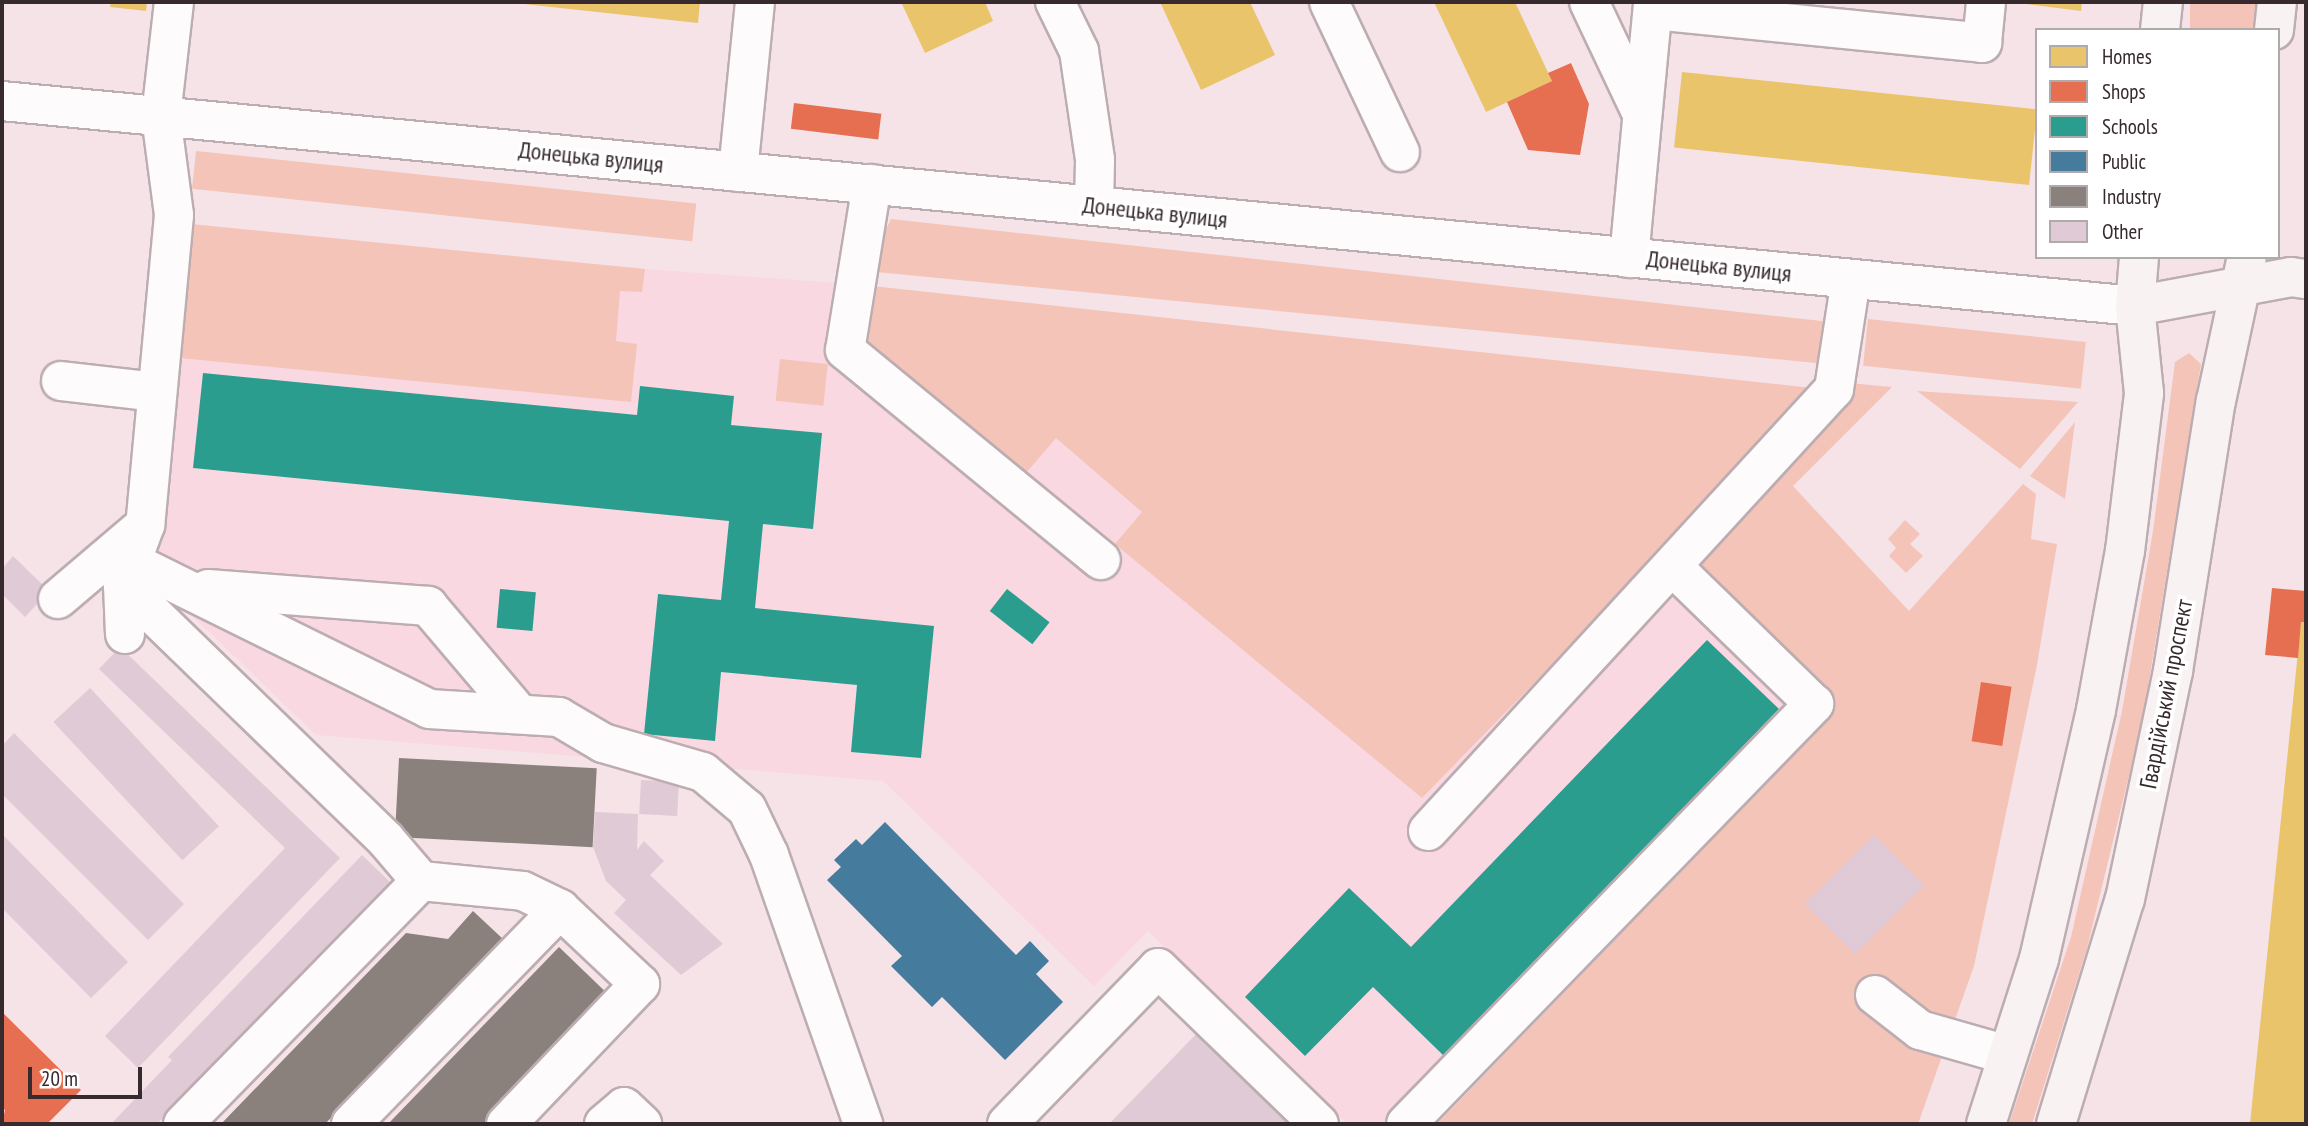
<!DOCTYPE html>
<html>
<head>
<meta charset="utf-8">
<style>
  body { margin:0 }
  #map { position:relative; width:2308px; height:1126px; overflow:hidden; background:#f6e3e8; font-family:"PT Sans Narrow",sans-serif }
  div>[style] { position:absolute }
  .built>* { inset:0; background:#f9d8e1 }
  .green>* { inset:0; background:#f4c4b9; transform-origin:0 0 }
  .homes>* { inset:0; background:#e9c46a; transform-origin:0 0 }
  .shops>* { inset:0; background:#e76f51; transform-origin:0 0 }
  .schools>* { inset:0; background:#2a9d8f; transform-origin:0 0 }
  .public>* { inset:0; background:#457b9d }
  .industry>* { inset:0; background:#8a817c; transform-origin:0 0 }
  .building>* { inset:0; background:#e0cad5; transform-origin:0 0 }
  .roads { filter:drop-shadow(2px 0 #bcadb1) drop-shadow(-2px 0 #bcadb1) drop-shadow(0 2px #bcadb1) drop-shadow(0 -2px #bcadb1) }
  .minor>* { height:38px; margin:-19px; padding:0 19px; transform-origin:19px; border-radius:19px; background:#fefbfc }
  .major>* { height:38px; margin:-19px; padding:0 19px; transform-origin:19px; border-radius:19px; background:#f9f2f3 }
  span { translate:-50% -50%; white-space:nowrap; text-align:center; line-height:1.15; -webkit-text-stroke:7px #fff; paint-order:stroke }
  .street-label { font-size:24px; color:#372a2e }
  .frame { position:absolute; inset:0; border:4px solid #372a2e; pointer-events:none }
  .legend { position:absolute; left:2035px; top:28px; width:245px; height:231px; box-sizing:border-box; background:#fff; border:2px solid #afaaab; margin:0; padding:9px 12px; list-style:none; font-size:21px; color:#372a2e }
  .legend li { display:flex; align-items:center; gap:14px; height:35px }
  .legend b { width:35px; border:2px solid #afaaab }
  .scale { position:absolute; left:28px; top:1067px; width:114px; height:32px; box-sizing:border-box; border:4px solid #372a2e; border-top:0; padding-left:9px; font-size:21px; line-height:24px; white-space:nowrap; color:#372a2e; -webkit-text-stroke:5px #fff; paint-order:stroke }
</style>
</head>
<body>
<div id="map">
  <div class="built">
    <i style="clip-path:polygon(180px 223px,645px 269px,863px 285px,1765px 454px,1822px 697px,1415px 1124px,1347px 1124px,1148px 931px,1094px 986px,883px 781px,316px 735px,151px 576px)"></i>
  </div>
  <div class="green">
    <i style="left:2190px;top:2px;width:67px;height:28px"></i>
    <i style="left:196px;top:151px;width:503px;height:38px;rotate:6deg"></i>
    <i style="clip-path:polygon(891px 219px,1831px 322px,1826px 364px,866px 271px)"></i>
    <i style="clip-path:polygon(180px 223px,645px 269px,642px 292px,620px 291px,616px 341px,637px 344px,631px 402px,170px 357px)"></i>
    <i style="clip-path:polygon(863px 285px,1822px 389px,1849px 383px,1892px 387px,1793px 486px,1909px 611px,2023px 484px,2036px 494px,2031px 539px,2057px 544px,2037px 665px,1974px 966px,1918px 1124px,1437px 1124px,1821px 727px,1701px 610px,1648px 566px,1422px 798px,1115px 544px,1142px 512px,1056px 438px,1026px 473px,859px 339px)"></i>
    <i style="left:1868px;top:319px;width:219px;height:47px;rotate:6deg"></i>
    <i style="clip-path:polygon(2189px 353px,2201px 364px,2143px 718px,2087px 948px,2032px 1124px,2009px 1124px,2071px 937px,2122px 711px,2153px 531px,2175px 362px)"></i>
    <i style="left:780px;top:359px;width:48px;height:42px;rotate:6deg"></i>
    <i style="clip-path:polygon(1917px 391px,2078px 402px,2020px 469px)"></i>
    <i style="clip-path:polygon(2075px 422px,2065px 499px,2030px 476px)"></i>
    <i style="clip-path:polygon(1905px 520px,1920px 534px,1910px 544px,1923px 556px,1906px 573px,1889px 556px,1896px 548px,1888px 539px)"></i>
  </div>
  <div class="homes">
    <i style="clip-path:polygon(111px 2px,147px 2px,146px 11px,110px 7px)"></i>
    <i style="clip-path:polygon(505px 2px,700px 2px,698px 23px)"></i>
    <i style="clip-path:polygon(901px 2px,985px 2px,993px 21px,925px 53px)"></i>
    <i style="clip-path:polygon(1160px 2px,1250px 2px,1275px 55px,1201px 90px)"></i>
    <i style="clip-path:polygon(1434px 2px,1515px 2px,1552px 81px,1486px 112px)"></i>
    <i style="clip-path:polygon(2011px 2px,2082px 2px,2081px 11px)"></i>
    <i style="left:1682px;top:72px;width:357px;height:76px;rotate:6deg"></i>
    <i style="clip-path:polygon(2301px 622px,2306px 622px,2306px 1124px,2250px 1124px)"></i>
  </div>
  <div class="shops">
    <i style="clip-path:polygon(1571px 63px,1589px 104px,1580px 155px,1528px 150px,1507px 102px,1552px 81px,1548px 73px)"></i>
    <i style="left:794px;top:103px;width:88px;height:26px;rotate:7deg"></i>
    <i style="clip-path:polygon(2272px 588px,2306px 591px,2306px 622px,2301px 622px,2298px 658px,2265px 655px)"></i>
    <i style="left:1981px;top:682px;width:31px;height:60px;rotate:9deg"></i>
    <i style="clip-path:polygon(2px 1012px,81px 1090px,47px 1124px,2px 1124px,5px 1110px,2px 1107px)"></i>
  </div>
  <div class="schools">
    <i style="clip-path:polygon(203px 373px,637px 415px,640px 386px,734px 396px,731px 425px,822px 433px,813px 529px,763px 524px,755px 608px,934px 626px,921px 758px,851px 752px,857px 685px,721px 672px,715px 741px,644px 734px,658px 594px,721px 600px,729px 521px,193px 468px)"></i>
    <i style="left:500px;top:589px;width:36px;height:39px;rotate:5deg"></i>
    <i style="left:1007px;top:589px;width:54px;height:28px;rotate:38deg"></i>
    <i style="clip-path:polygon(1707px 640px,1779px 709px,1444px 1056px,1373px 987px,1305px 1056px,1245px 997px,1349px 888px,1411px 947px)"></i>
  </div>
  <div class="public">
    <i style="clip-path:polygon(885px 822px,1016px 955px,1030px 941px,1049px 961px,1036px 974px,1063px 1002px,1005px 1060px,942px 997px,932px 1007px,891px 966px,902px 956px,827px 880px,841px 867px,834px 860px,856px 839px,862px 845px)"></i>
  </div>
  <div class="industry">
    <i style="left:399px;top:758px;width:198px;height:79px;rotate:3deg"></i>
    <i style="clip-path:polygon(473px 911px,503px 939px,325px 1124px,221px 1124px,406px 933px,448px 939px)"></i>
    <i style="clip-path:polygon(559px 947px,614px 1000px,494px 1124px,388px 1124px)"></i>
  </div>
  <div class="building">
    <i style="clip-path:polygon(13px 556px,49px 591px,25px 617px,2px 594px,2px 569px)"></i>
    <i style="clip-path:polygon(120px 647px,340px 858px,138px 1068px,105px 1036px,285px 848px,99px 669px)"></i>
    <i style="left:90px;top:688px;width:189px;height:50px;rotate:47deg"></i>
    <i style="clip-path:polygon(14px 733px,184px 904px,148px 940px,2px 794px,2px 746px)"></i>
    <i style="left:641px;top:780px;width:38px;height:34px;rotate:3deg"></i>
    <i style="clip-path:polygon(595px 812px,638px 814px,637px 850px,644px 841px,664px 861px,650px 875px,723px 944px,681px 975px,614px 913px,626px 900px,606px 881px,593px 847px)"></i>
    <i style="clip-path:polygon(2px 834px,128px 962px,91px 998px,2px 908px)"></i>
    <i style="left:1874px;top:835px;width:71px;height:98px;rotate:45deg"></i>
    <i style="clip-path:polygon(362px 855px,390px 882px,157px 1124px,111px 1124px,172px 1060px,168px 1057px)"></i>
    <i style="clip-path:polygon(1202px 1028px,1301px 1124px,1109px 1124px)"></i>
  </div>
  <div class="roads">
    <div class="minor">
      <i style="left:174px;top:2px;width:115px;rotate:96.5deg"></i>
      <i style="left:161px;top:116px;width:100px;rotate:82.5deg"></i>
      <i style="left:174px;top:215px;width:311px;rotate:95.3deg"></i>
      <i style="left:145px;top:525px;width:64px;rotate:110.1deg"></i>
      <i style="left:123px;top:585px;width:366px;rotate:44.1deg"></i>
      <i style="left:386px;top:840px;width:54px;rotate:49.5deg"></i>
      <i style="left:421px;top:881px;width:102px;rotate:5.6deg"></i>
      <i style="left:523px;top:891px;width:41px;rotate:25.9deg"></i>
      <i style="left:560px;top:909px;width:110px;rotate:43.2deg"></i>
      <i style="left:640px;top:984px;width:194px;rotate:133.7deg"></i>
      <i style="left:1055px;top:2px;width:55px;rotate:63.9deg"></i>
      <i style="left:1079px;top:51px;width:110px;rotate:81.6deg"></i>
      <i style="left:1095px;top:160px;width:46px;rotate:91.2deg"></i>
      <i style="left:1329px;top:2px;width:166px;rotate:64.7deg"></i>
      <i style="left:1589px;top:2px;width:122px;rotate:64.7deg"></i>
      <i style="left:1654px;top:10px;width:330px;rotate:5.7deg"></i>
      <i style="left:1982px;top:43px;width:41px;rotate:-84.4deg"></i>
      <i style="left:2px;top:101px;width:2143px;rotate:5.49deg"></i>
      <i style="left:738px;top:172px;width:171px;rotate:-84.3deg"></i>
      <i style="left:872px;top:184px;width:168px;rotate:99.2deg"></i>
      <i style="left:845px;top:350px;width:331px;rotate:39.4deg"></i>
      <i style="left:1629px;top:258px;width:257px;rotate:-84.6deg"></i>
      <i style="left:61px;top:381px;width:96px;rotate:6.6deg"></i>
      <i style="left:134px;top:563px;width:329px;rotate:26.3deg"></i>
      <i style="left:429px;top:709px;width:130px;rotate:3.5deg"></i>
      <i style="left:559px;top:717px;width:51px;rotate:30.6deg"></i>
      <i style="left:603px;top:743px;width:104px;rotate:16.2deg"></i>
      <i style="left:703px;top:772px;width:57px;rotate:40.1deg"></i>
      <i style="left:747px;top:809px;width:51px;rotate:64.4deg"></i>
      <i style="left:769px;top:855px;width:285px;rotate:70.7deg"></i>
      <i style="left:123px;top:585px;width:49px;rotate:87.7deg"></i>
      <i style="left:208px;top:589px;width:221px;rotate:4.4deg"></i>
      <i style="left:428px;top:606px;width:138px;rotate:49.7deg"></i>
      <i style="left:58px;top:599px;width:114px;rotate:-40.4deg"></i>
      <i style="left:1428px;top:831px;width:600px;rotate:-47.43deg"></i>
      <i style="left:1834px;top:389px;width:111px;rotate:-81.2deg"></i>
      <i style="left:1875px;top:995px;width:57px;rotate:37.9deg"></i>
      <i style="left:1920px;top:1030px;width:91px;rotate:15.9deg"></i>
      <i style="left:183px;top:1124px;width:340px;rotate:-45.6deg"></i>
      <i style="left:351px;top:1124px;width:300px;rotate:-45.8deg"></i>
      <i style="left:604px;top:1124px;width:26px;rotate:-40deg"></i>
      <i style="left:624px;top:1107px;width:25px;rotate:43deg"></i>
      <i style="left:1007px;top:1124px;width:217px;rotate:-45.9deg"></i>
      <i style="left:1158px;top:968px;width:224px;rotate:44.1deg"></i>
      <i style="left:1406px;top:1124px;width:586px;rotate:-45.83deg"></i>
      <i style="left:1814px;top:704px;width:197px;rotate:-135.8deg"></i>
    </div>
    <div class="major">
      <i style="left:2160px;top:30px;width:28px;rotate:-84deg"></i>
      <i style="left:2274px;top:30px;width:28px;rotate:-84deg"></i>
      <i style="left:2135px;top:306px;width:159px;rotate:-10.5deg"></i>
      <i style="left:2291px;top:277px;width:15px;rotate:8deg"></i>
      <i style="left:1986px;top:1124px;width:173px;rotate:-72.2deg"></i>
      <i style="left:2039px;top:959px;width:255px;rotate:-77.1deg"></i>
      <i style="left:2096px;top:710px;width:162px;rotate:-79.7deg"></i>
      <i style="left:2125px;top:551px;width:159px;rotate:-83.1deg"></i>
      <i style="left:2144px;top:393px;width:87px;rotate:-95.9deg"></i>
      <i style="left:2135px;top:306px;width:49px;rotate:-85.3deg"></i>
      <i style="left:2056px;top:1124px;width:235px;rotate:-73deg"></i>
      <i style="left:2125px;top:899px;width:233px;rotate:-78.1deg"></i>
      <i style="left:2173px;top:671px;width:273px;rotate:-81deg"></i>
      <i style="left:2216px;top:401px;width:147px;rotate:-77.9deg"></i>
    </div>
  </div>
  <div class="street-label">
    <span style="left:591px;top:157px;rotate:6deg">Донецька вулиця</span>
    <span style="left:1155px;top:212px;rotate:6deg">Донецька вулиця</span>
    <span style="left:1719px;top:266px;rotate:6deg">Донецька вулиця</span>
    <span style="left:2166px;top:694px;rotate:-79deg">Гвардійський проспект</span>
  </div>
  <div class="frame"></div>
  <ul class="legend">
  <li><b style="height:19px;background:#e9c46a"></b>Homes</li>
  <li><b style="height:19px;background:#e76f51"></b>Shops</li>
  <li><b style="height:19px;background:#2a9d8f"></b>Schools</li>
  <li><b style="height:19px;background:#457b9d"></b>Public</li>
  <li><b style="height:19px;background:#8a817c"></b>Industry</li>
  <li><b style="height:19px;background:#e0cad5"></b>Other</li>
  </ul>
  <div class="scale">20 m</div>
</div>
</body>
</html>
